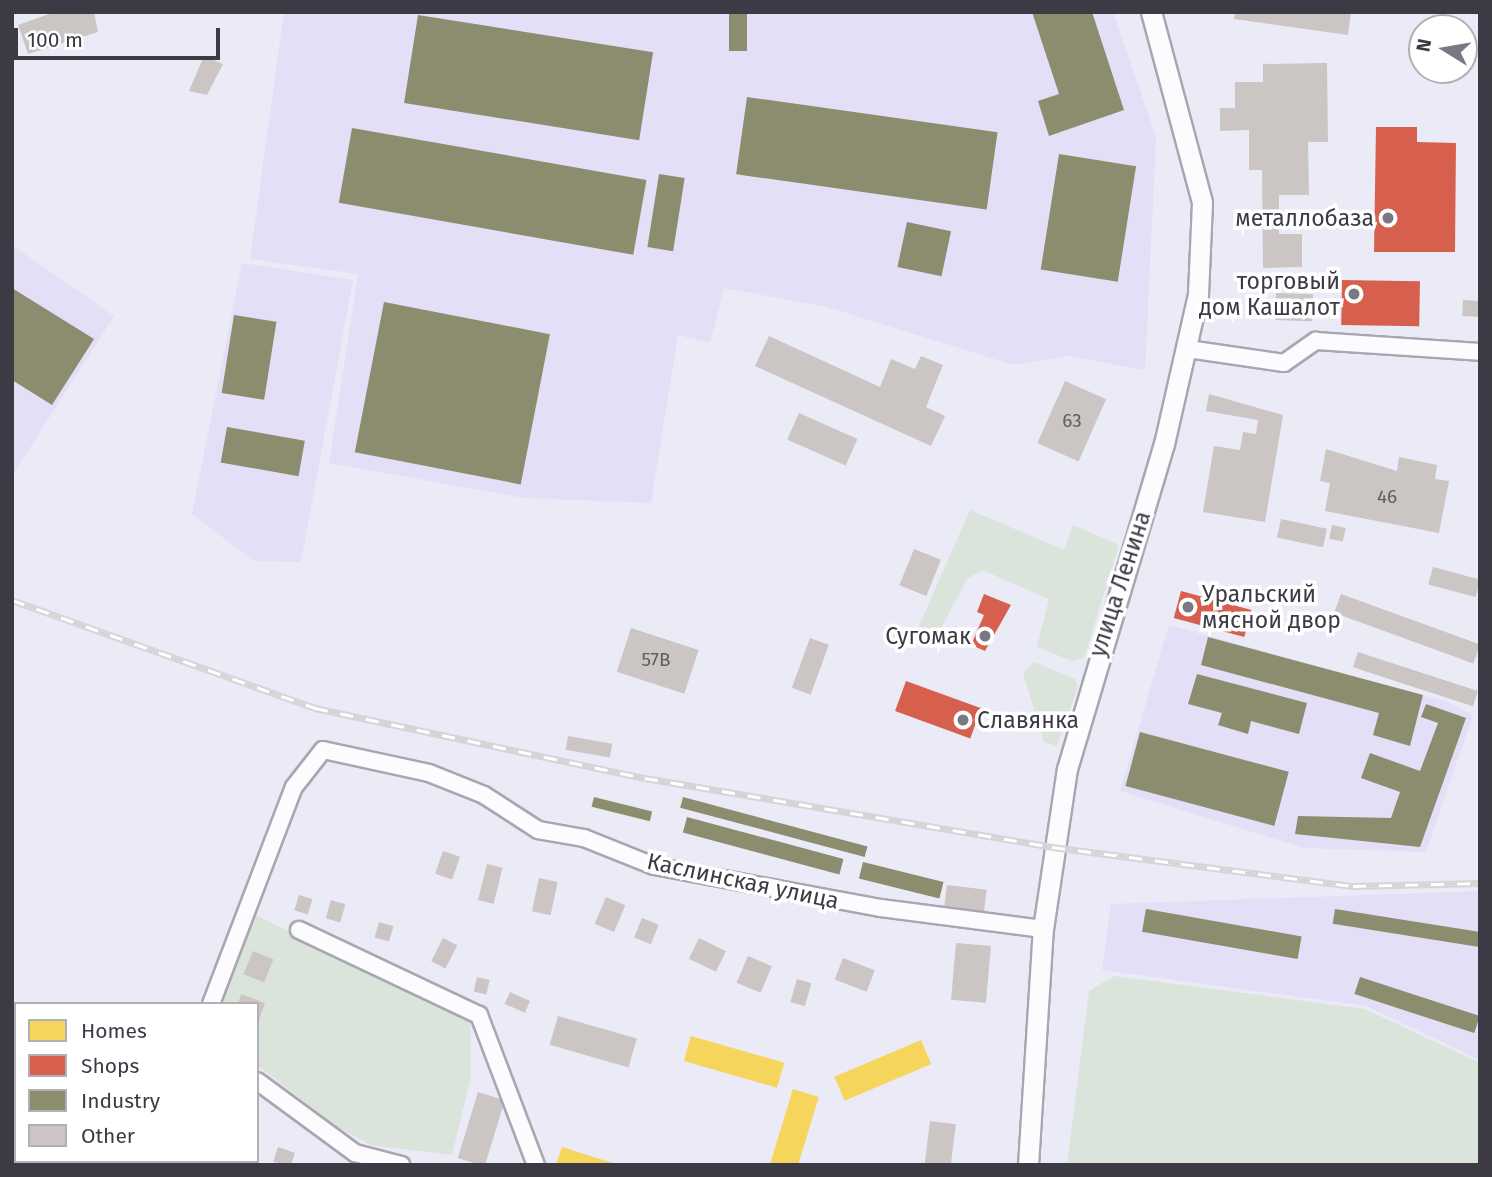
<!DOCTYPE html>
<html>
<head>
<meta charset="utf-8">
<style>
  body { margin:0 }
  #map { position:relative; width:1492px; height:1177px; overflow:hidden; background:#ebeaf7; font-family:"Fira Sans",sans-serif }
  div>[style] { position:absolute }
  .built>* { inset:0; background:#e2dff7 }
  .green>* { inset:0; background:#dae4da }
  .homes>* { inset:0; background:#f6d55c; transform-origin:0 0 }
  .shops>* { inset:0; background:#d6604d; transform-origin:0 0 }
  .industry>* { inset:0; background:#8c8c6e; transform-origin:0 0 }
  .building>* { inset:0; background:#cbc5c3; transform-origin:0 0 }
  .roads { filter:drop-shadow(2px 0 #a8a7b1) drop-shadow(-2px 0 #a8a7b1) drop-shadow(0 2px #a8a7b1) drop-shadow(0 -2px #a8a7b1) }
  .minor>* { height:16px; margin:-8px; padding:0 8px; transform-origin:8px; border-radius:8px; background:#fcfcfe }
  .major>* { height:19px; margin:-9.5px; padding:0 9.5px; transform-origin:9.5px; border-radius:9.5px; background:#fcfcfe }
  .rail>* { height:7px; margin-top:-3.5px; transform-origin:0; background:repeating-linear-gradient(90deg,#fff 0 13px,#d5d5d8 0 26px); box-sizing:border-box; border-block:2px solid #d5d5d8 }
  .dots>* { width:19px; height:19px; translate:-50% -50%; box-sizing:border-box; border:4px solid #fff; border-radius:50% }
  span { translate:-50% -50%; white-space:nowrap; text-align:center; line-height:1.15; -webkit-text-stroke:7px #fff; paint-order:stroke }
  .number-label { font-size:19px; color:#605e64 }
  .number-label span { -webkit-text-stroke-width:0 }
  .poi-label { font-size:23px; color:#3c3b45 }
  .right { translate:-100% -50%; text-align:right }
  .left { translate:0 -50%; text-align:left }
  .street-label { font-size:23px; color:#3c3b45 }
  .frame { position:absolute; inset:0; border:14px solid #3c3b45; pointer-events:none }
  .legend { position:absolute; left:14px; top:1002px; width:245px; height:161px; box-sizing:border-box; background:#fff; border:2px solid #b1b1b5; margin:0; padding:9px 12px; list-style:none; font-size:21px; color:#3c3b45 }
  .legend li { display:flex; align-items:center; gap:14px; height:35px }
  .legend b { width:35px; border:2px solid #b1b1b5 }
  .north { position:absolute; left:1408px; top:14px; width:70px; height:70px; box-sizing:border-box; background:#fff; border:2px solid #b1b1b5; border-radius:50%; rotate:281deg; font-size:19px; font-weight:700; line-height:28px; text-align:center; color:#3c3b45 }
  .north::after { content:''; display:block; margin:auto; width:24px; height:32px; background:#797883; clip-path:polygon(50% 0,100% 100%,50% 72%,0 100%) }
  .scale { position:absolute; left:14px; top:28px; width:206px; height:32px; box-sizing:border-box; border:4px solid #3c3b45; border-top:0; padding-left:9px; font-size:21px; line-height:24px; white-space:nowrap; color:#3c3b45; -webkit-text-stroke:5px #fff; paint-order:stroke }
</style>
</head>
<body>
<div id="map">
  <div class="built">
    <i style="clip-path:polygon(284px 12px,1113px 12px,1156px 137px,1145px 370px,1068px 356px,1014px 365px,827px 307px,724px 288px,710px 343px,678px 335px,651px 503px,524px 498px,329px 463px,358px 274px,250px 259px)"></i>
    <i style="clip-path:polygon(12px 245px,114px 316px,12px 476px)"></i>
    <i style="clip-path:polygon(242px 263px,353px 280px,301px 562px,254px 561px,192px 514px)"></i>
    <i style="clip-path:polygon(1169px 625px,1447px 702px,1473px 715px,1426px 852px,1304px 848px,1120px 791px)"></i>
    <i style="clip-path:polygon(1480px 891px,1480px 1060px,1366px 1006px,1102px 970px,1111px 904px)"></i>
  </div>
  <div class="green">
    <i style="clip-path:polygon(970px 510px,1064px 550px,1073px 525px,1119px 545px,1084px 658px,1072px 661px,1037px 647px,1049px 599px,982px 570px,967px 579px,939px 632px,918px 628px)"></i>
    <i style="clip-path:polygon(1034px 662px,1075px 679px,1078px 686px,1057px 746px,1044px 742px,1023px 673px)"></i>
    <i style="clip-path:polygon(254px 914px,470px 1021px,471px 1076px,452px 1155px,371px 1145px,337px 1127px,257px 1065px,257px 1004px,219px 1004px)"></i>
    <i style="clip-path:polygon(1114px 976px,1365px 1009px,1480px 1063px,1480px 1165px,1067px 1165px,1089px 991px)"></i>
    <i style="clip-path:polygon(12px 1101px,16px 1161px,205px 1165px,12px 1165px)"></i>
  </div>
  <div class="homes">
    <i style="left:691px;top:1036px;width:97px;height:26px;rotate:16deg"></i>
    <i style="left:921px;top:1040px;width:26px;height:94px;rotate:67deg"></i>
    <i style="left:793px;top:1089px;width:27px;height:80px;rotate:17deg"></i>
    <i style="clip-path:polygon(562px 1147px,616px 1164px,616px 1165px,556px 1165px)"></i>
  </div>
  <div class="shops">
    <i style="clip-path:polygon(1376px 127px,1417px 127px,1417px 142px,1456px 143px,1455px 252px,1374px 252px)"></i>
    <i style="left:1342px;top:280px;width:78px;height:45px;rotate:1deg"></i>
    <i style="left:1181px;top:591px;width:73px;height:28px;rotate:15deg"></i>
    <i style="clip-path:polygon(984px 594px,1011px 605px,985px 651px,971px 645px,984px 615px,977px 612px)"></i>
    <i style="left:906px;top:681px;width:80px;height:32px;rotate:20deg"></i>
  </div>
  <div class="industry">
    <i style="left:729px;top:12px;width:18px;height:39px"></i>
    <i style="clip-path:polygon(1032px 12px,1092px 12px,1124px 110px,1049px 136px,1038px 101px,1059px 94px)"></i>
    <i style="left:418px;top:15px;width:238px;height:89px;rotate:9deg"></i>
    <i style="left:747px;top:97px;width:253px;height:78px;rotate:8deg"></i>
    <i style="left:352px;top:128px;width:299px;height:76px;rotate:10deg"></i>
    <i style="left:1059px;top:154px;width:78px;height:117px;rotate:9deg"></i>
    <i style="left:659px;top:174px;width:26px;height:74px;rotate:9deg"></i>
    <i style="left:907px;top:222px;width:45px;height:46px;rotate:12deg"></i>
    <i style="clip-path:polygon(12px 288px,94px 339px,52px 405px,12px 380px)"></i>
    <i style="left:384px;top:302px;width:169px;height:153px;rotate:11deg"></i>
    <i style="left:234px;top:315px;width:43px;height:79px;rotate:9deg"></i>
    <i style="left:227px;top:427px;width:79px;height:36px;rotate:10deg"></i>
    <i style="clip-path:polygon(1208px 637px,1423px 695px,1410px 746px,1373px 735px,1379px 713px,1201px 665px)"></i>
    <i style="clip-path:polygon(1197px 674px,1307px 703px,1299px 734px,1251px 721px,1248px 734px,1218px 725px,1222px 713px,1188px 704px)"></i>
    <i style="clip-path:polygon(1426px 704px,1466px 718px,1420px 847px,1295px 834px,1298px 816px,1391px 818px,1400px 792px,1361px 778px,1370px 753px,1420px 771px,1438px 723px,1421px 717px)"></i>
    <i style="left:1140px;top:732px;width:154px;height:56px;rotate:15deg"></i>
    <i style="left:594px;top:797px;width:60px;height:10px;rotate:14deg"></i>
    <i style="left:683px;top:797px;width:191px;height:11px;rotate:15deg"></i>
    <i style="left:687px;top:817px;width:162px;height:16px;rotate:15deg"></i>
    <i style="left:863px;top:862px;width:83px;height:17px;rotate:14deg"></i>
    <i style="left:1146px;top:909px;width:158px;height:23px;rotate:10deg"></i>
    <i style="left:1335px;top:909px;width:147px;height:15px;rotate:9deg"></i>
    <i style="left:1360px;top:977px;width:126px;height:18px;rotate:18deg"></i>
  </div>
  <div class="building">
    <i style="clip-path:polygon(55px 12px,94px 12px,98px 32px,28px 54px,18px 25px)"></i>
    <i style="clip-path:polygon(1235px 12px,1351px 12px,1348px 35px,1234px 19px)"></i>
    <i style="clip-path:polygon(204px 56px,223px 64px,207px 95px,189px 91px)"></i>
    <i style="clip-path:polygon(1327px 63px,1328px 142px,1308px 142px,1309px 195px,1279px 195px,1279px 234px,1302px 234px,1302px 267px,1263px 268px,1262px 170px,1249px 170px,1249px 130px,1220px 131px,1220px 108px,1235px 108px,1235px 82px,1263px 82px,1263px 64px)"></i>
    <i style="left:1276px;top:293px;width:37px;height:27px;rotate:2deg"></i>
    <i style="left:1463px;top:300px;width:17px;height:16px;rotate:3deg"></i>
    <i style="clip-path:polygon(769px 336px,880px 387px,891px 359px,915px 369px,921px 356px,943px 365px,926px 407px,945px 416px,931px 446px,755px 366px)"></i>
    <i style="left:1065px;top:381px;width:45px;height:68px;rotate:24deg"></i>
    <i style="clip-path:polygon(1209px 394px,1283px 415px,1265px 522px,1203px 512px,1214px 446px,1240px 450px,1243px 432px,1256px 434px,1258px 420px,1206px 411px)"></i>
    <i style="left:799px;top:413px;width:64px;height:29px;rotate:24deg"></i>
    <i style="clip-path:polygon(1326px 449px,1397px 471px,1399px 457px,1437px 465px,1435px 479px,1449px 481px,1439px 533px,1325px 511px,1330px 483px,1320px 481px)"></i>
    <i style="left:1281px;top:519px;width:47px;height:19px;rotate:12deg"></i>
    <i style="left:1332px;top:525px;width:14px;height:14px;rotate:12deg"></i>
    <i style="left:914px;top:549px;width:29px;height:39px;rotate:22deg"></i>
    <i style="left:1433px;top:567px;width:49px;height:18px;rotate:15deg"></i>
    <i style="left:1341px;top:594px;width:148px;height:20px;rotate:20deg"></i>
    <i style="left:631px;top:628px;width:71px;height:46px;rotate:18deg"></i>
    <i style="left:810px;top:638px;width:20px;height:53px;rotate:20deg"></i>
    <i style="left:1358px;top:652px;width:126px;height:16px;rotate:18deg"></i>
    <i style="left:568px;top:736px;width:45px;height:14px;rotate:10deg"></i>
    <i style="left:443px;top:851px;width:18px;height:24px;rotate:19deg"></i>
    <i style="left:487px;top:864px;width:16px;height:37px;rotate:14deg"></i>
    <i style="left:539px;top:878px;width:19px;height:34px;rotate:12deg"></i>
    <i style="left:947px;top:885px;width:40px;height:24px;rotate:7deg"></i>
    <i style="left:299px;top:895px;width:14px;height:16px;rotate:17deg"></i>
    <i style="left:606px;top:897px;width:21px;height:29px;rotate:23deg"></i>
    <i style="left:331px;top:900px;width:15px;height:19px;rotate:16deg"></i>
    <i style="left:642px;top:918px;width:18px;height:21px;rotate:22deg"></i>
    <i style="left:379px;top:922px;width:15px;height:16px;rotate:16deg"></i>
    <i style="left:443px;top:938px;width:16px;height:26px;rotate:27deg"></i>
    <i style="left:699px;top:938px;width:30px;height:23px;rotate:26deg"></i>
    <i style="left:956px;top:943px;width:35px;height:57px;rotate:5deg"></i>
    <i style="left:253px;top:951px;width:22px;height:25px;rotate:22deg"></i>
    <i style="left:748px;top:956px;width:26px;height:29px;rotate:23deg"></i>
    <i style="left:843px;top:958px;width:34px;height:23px;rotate:21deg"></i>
    <i style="left:477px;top:977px;width:13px;height:15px;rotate:13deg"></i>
    <i style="left:797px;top:979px;width:15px;height:24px;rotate:16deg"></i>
    <i style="left:510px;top:992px;width:22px;height:13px;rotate:24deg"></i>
    <i style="clip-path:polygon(241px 994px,265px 1003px,258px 1023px,257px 1004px,238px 1004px)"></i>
    <i style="left:558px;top:1016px;width:82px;height:30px;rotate:16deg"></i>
    <i style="left:478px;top:1092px;width:28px;height:69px;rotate:17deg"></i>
    <i style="left:930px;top:1121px;width:26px;height:44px;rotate:7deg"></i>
    <i style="clip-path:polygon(278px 1147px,295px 1153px,291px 1165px,273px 1162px)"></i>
  </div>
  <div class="roads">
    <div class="minor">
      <i style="left:1188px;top:349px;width:97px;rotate:8.3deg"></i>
      <i style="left:1284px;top:363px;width:39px;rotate:-35deg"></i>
      <i style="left:1316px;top:341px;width:164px;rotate:3.8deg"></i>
      <i style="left:299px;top:930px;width:199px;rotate:25.3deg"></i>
      <i style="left:479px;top:1015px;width:160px;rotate:69.2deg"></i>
      <i style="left:211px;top:1004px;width:232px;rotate:-69.1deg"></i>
      <i style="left:294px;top:787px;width:47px;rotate:-51.9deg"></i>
      <i style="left:323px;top:750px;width:108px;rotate:12.2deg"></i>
      <i style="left:429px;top:773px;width:59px;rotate:21.8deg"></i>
      <i style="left:484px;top:795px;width:64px;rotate:32.9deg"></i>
      <i style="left:538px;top:830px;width:47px;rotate:9.9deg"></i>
      <i style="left:584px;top:838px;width:75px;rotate:21.8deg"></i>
      <i style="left:654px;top:866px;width:231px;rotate:10.5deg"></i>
      <i style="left:881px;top:908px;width:163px;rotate:7.4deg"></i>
      <i style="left:12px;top:1044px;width:4px;rotate:14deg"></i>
      <i style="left:257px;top:1081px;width:122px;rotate:36.3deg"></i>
      <i style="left:355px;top:1153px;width:48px;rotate:14.6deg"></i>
    </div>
    <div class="major">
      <i style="left:1028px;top:1165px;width:236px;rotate:-86.4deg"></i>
      <i style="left:1043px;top:929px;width:162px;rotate:-81.5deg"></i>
      <i style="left:1067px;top:769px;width:339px;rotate:-73.4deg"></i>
      <i style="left:1164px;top:444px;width:154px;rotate:-77.2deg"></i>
      <i style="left:1198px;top:294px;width:92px;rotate:-87.5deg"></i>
      <i style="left:1202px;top:202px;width:197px;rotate:-105deg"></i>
    </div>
  </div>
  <div class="rail">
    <i style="left:12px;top:600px;width:322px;rotate:19.6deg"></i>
    <i style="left:315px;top:708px;width:337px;rotate:12deg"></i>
    <i style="left:645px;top:778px;width:413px;rotate:9.6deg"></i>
    <i style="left:1052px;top:847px;width:304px;rotate:7.4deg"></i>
    <i style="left:1353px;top:886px;width:127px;rotate:-1.4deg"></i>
  </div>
  <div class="dots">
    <i style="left:1388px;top:218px;background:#797883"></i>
    <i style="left:1354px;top:294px;background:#797883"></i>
    <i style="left:1188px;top:607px;background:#797883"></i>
    <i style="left:985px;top:636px;background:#797883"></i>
    <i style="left:963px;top:720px;background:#797883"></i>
  </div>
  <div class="number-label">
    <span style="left:1072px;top:421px">63</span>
    <span style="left:1387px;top:497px">46</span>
    <span style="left:656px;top:660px">57В</span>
  </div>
  <div class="poi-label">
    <span class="right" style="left:1374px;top:218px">металлобаза</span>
    <span class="right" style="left:1340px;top:294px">торговый<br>дом Кашалот</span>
    <span class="left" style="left:1202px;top:607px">Уральский<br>мясной двор</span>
    <span class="right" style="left:971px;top:636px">Сугомак</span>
    <span class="left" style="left:977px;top:720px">Славянка</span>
  </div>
  <div class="street-label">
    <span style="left:1120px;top:584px;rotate:-72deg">улица Ленина</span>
    <span style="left:743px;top:881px;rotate:12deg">Каслинская улица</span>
  </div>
  <div class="frame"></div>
  <ul class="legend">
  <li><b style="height:19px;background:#f6d55c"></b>Homes</li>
  <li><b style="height:19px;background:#d6604d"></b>Shops</li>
  <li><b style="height:19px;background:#8c8c6e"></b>Industry</li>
  <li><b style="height:19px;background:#cbc5c3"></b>Other</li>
  </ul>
  <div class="north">N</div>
  <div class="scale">100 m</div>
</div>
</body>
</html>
